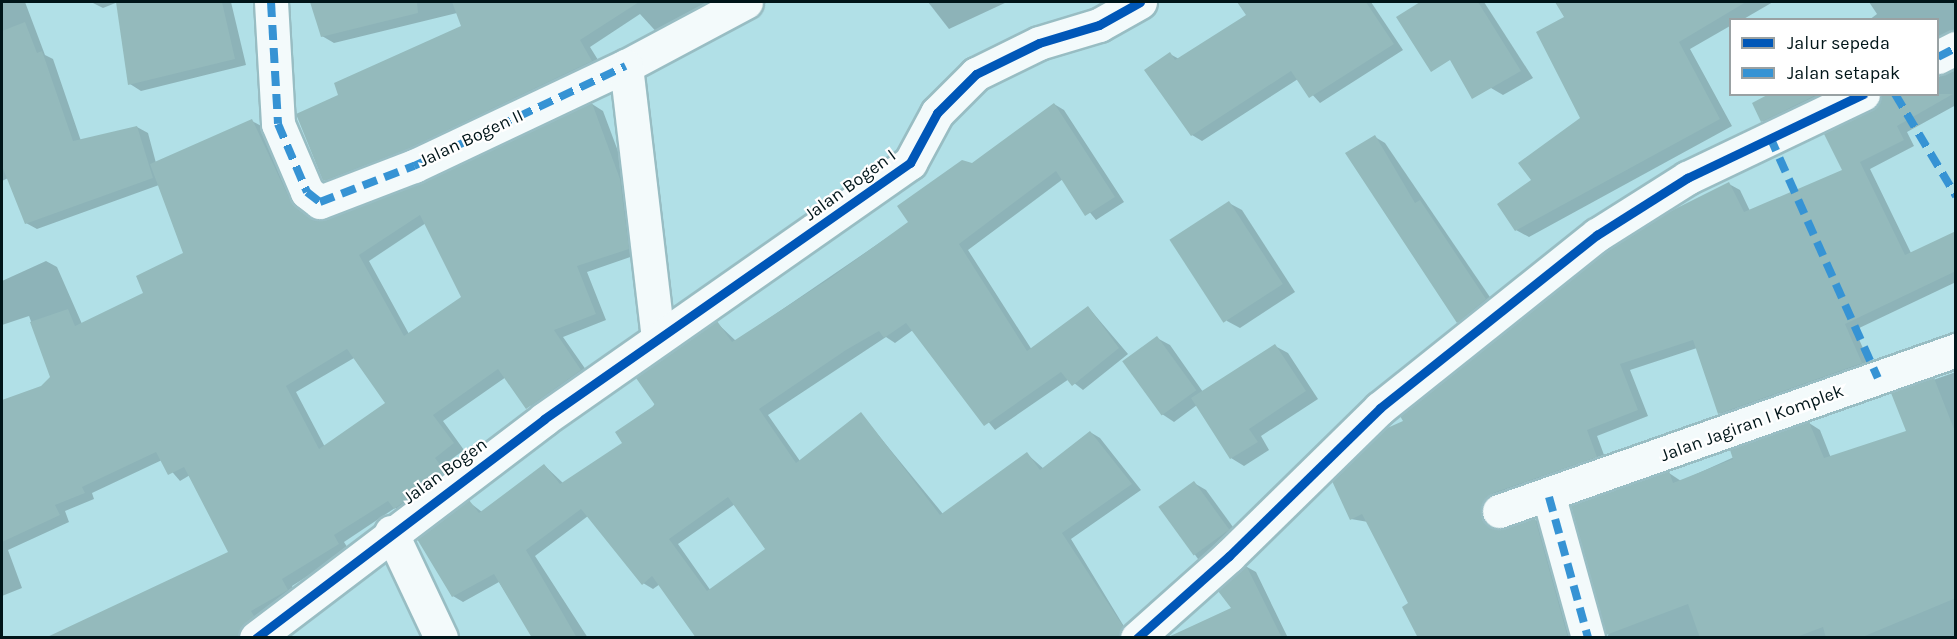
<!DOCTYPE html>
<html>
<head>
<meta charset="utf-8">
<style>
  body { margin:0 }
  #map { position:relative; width:1957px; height:639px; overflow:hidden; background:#b1e0e7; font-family:Karla,sans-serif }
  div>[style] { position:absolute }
  .shadow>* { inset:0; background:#0003 }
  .building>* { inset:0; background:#94babc; transform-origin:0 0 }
  .roads { filter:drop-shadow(2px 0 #98bdc3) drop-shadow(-2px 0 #98bdc3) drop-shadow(0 2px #98bdc3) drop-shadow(0 -2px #98bdc3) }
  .street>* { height:33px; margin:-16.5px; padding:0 16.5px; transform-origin:16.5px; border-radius:16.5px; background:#f3fafb }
  .quiet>* { height:8px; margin-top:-4px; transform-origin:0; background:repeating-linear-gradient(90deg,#3693d4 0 15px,transparent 0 23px) }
  .cycleway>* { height:9px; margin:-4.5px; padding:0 4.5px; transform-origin:4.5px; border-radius:4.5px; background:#0057b8 }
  span { translate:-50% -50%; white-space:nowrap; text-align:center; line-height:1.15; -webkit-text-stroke:4.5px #fff; paint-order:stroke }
  .street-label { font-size:18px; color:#001519 }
  .frame { position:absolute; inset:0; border:3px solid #001519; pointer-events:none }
  .legend { position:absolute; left:1729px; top:18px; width:210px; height:78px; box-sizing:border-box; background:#fff; border:2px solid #99a1a3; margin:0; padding:8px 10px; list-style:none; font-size:18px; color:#001519 }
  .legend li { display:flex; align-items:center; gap:12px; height:30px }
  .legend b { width:30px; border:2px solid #99a1a3 }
</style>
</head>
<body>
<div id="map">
  <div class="shadow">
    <i style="clip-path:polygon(evenodd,2px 2px,25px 2px,45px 55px,53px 59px,81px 141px,137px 127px,148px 133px,156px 163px,252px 121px,263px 127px,301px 208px,319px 222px,422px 184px,592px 104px,603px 111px,631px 186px,639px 254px,587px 272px,606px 320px,563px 337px,591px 377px,538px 414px,506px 377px,443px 421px,464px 450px,445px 464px,455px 477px,406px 514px,395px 508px,344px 542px,349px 550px,292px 586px,297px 597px,249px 638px,54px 638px,230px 552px,190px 475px,180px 481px,162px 460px,92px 493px,94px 499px,65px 511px,69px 522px,8px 550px,22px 588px,2px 596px,2px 483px,15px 476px,2px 437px,2px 402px,42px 387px,52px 378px,29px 316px,2px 325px,2px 281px,46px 261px,57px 267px,82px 324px,145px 294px,185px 254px,159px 185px,37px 229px,26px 223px,8px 178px,2px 181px,2px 2px,426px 223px,463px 297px,409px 334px,369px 261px,426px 223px,2px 2px,354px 358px,387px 404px,325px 447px,296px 392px,354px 358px)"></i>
    <i style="clip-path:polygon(91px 2px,231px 2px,246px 65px,141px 91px,130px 84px,118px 2px,103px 8px)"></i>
    <i style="clip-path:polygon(312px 2px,727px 2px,662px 38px,640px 14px,590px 47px,603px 68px,336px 186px,324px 180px,340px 96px,462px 27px,457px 13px,334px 43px,322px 36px)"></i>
    <i style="clip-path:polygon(928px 2px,1007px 2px,949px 29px)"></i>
    <i style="clip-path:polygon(1238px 2px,1371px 2px,1403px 50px,1320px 103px,1298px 79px,1202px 141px,1192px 135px,1170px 54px,1179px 59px,1248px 15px)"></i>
    <i style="clip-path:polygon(1437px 2px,1484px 2px,1533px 78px,1503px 95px,1491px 88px)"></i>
    <i style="clip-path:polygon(1557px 2px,1773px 2px,1742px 20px,1730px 20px,1730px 26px,1690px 49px,1732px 126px,1529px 237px,1516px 230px,1533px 181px,1582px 118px,1566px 18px)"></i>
    <i style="clip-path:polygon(1869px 2px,1956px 2px,1956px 41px,1938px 50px,1938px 20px,1869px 20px,1877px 14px)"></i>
    <i style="clip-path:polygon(1956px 70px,1956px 105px,1907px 132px,1914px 146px,1870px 169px,1911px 253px,1956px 232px,1956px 282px,1855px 330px,1872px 369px,1730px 419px,1719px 413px,1697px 348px,1630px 370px,1648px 416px,1597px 436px,1607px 463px,1492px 524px,1499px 530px,1535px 520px,1546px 526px,1577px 638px,1420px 638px,1410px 604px,1368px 522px,1351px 519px,1406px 422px,1729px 184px,1740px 190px,1750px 211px,1844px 171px,1826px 134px,1879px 106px,1938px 94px,1938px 77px)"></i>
    <i style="clip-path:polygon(1772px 94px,1842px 94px,1773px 127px,1762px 121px)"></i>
    <i style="clip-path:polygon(evenodd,1054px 104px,1064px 110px,1124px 202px,1096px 220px,1063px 179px,968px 250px,1032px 350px,1088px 307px,1128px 354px,1083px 390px,1069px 379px,995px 430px,913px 330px,895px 343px,886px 337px,768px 415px,800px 461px,861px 414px,943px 514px,1027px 454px,1044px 469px,1090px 432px,1100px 438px,1141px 490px,1071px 539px,1131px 638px,698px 638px,660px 584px,653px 589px,643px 583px,588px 516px,535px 556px,588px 638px,534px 638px,499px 582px,463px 602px,453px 596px,469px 502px,482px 512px,544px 465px,564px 484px,624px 444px,717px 323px,736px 341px,910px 222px,972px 165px,1054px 104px,735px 504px,768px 549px,711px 591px,678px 544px,735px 504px)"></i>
    <i style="clip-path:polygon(1375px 137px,1385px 143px,1496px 306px,1468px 328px,1458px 322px)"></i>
    <i style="clip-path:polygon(1229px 203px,1242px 210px,1295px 292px,1240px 328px,1227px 321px)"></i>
    <i style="clip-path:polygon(1157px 338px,1170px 345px,1203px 392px,1275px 346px,1288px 353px,1318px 399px,1261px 436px,1269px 450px,1244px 466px,1231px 458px,1197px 405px,1174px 422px,1162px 414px)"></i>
    <i style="clip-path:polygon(1956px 372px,1956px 638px,1607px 638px,1669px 473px,1681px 481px,1809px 423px,1820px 430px,1831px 458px,1908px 432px,1893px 394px)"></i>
    <i style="clip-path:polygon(1194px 483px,1206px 490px,1241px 538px,1210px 566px,1198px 559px,1161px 506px)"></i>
    <i style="clip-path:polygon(1247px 567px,1256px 572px,1288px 638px,1167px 638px,1233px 609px)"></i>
  </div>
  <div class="building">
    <i style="clip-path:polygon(116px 2px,222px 2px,235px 59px,128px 85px)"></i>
    <i style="clip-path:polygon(310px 2px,417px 2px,418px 13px,321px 37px)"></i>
    <i style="clip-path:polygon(452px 2px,639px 2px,580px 40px,592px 61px,407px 149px,323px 181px,296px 114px,338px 95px,334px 83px,461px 26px)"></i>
    <i style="clip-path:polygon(1237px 2px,1366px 2px,1394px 44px,1309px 98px,1291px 71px,1191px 136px,1144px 70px,1170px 52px,1175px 60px,1246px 15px)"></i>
    <i style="clip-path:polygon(1420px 2px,1478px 2px,1521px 71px,1472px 99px,1450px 60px,1431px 72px,1396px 17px)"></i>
    <i style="clip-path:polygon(1555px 2px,1746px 2px,1679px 42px,1720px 119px,1515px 231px,1497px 204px,1531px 180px,1518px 163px,1580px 118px,1536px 32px,1564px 17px)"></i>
    <i style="clip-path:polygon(25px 22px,37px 53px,42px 51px,73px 141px,137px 126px,153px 178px,25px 224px,2px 166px,2px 31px)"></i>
    <i style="clip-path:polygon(1769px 94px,1818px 94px,1761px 122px,1752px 103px)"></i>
    <i style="clip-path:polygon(1882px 94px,1953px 94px,1897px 126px,1904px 140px,1860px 162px,1905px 255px,1956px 231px,1956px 271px,1845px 324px,1862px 363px,1718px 414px,1693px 340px,1620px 364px,1638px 410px,1587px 430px,1597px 457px,1493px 493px,1481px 507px,1482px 518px,1495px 529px,1535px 518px,1568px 638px,1418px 638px,1402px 607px,1408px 603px,1362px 514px,1350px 520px,1332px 481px,1385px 429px,1403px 421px,1400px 416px,1608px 250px,1667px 213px,1729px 182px,1744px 212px,1842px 170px,1824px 134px,1872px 111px)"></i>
    <i style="clip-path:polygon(evenodd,592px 103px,620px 179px,629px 249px,577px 266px,596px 314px,554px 330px,581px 370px,526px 409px,498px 369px,433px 415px,454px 443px,435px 458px,445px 471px,394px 509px,388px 501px,334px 535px,339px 544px,282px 579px,288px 590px,251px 611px,254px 616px,238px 638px,45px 638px,228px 552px,184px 467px,168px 475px,156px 452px,82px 487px,85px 493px,55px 505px,60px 515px,2px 542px,2px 400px,41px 386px,50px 377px,30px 322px,68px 309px,75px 326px,143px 293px,136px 276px,183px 253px,150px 164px,252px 119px,290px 200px,309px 217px,326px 220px,422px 183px,592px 103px,420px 215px,461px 297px,404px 336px,359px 255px,420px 215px,592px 103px,347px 349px,385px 403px,319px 449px,286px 386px,347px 349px)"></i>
    <i style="clip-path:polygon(evenodd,1054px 103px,1115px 197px,1085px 216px,1056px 171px,959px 244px,1027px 351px,1088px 306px,1119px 348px,1072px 386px,1061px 372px,984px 426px,906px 323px,884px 338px,879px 331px,846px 350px,759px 409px,796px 463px,861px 412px,940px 515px,1027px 452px,1040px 470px,1090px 431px,1132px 484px,1062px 533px,1123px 626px,1119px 638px,696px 638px,652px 576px,642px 585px,581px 509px,526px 550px,577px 638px,532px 638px,494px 574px,452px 597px,417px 539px,469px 500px,479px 513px,544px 464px,560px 484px,622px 443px,615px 432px,655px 405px,636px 378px,717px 321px,732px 342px,829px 279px,908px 222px,897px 206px,962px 160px,972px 163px,1054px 103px,728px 497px,765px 549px,707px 591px,669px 539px,728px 497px)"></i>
    <i style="clip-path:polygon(1375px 135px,1415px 203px,1420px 200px,1486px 299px,1457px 323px,1345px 153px)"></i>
    <i style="left:1229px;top:201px;width:99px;height:71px;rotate:57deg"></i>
    <i style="left:1157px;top:336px;width:67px;height:43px;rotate:54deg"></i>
    <i style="clip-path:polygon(1275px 344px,1306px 391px,1249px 429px,1258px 442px,1230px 459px,1191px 398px)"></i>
    <i style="clip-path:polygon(1934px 378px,1956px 434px,1956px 598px,1860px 638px,1826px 638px,1823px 627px,1794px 638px,1700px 638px,1688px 604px,1606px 635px,1571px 506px,1669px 471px,1673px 483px,1733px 459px,1730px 450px,1809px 422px,1824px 458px,1906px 431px,1891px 393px)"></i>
    <i style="left:1194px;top:481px;width:60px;height:44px;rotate:54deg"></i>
    <i style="clip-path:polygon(1246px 565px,1282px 638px,1166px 638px,1231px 608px,1218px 591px)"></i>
  </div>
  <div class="roads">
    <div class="street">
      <i style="left:271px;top:2px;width:122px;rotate:86.7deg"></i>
      <i style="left:278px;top:124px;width:74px;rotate:66.9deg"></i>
      <i style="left:307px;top:192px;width:16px;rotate:38deg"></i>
      <i style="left:320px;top:202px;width:101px;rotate:-21deg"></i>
      <i style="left:414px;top:166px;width:234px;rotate:-25.3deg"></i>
      <i style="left:626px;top:66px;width:136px;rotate:-28.1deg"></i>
      <i style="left:1938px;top:57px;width:20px;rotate:-27deg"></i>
      <i style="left:626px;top:66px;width:273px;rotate:83.3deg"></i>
      <i style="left:1549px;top:497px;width:146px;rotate:74.5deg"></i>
      <i style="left:1499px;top:511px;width:485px;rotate:-19.4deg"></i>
      <i style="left:391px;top:532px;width:117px;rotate:64.7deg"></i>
      <i style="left:256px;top:638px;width:362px;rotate:-37.2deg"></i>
      <i style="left:544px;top:419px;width:447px;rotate:-35deg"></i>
      <i style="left:910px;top:163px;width:57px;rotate:-61.6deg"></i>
      <i style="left:937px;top:113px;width:55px;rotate:-45deg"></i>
      <i style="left:976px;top:74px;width:70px;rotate:-26.2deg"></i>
      <i style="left:1039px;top:43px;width:63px;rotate:-16.7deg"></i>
      <i style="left:1099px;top:25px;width:47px;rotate:-29.3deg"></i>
      <i style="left:1137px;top:638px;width:123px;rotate:-41.7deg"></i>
      <i style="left:1229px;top:556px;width:211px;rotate:-44.4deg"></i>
      <i style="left:1380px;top:408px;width:278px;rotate:-38.6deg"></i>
      <i style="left:1597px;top:235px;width:107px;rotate:-32.3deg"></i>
      <i style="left:1687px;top:178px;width:195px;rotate:-25.5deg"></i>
    </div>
  </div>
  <div class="quiet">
    <i style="left:271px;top:2px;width:122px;rotate:86.7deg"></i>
    <i style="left:278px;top:124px;width:74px;rotate:66.9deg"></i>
    <i style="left:307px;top:192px;width:16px;rotate:38deg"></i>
    <i style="left:320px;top:202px;width:101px;rotate:-21deg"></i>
    <i style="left:414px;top:166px;width:234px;rotate:-25.3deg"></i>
    <i style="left:1938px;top:57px;width:20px;rotate:-27deg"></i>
    <i style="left:1895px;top:94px;width:119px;rotate:59.1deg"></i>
    <i style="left:1770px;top:137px;width:264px;rotate:65.9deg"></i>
    <i style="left:1549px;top:497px;width:146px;rotate:74.5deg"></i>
  </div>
  <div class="cycleway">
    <i style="left:256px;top:638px;width:362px;rotate:-37.2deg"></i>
    <i style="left:544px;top:419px;width:447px;rotate:-35deg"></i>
    <i style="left:910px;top:163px;width:57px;rotate:-61.6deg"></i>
    <i style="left:937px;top:113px;width:55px;rotate:-45deg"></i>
    <i style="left:976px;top:74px;width:70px;rotate:-26.2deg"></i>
    <i style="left:1039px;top:43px;width:63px;rotate:-16.7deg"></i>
    <i style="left:1099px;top:25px;width:47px;rotate:-29.3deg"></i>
    <i style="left:1137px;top:638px;width:123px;rotate:-41.7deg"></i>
    <i style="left:1229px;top:556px;width:211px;rotate:-44.4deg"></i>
    <i style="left:1380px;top:408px;width:278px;rotate:-38.6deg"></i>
    <i style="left:1597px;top:235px;width:107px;rotate:-32.3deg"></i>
    <i style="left:1687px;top:178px;width:195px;rotate:-25.5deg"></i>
  </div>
  <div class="street-label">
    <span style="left:471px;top:138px;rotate:-25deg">Jalan Bogen II</span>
    <span style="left:850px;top:185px;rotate:-36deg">Jalan Bogen I</span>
    <span style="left:1752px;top:423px;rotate:-20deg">Jalan Jagiran I Komplek</span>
    <span style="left:445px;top:471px;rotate:-36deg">Jalan Bogen</span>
  </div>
  <div class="frame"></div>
  <ul class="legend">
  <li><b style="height:8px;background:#0057b8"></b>Jalur sepeda</li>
  <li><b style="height:8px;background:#3693d4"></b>Jalan setapak</li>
  </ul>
</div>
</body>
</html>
